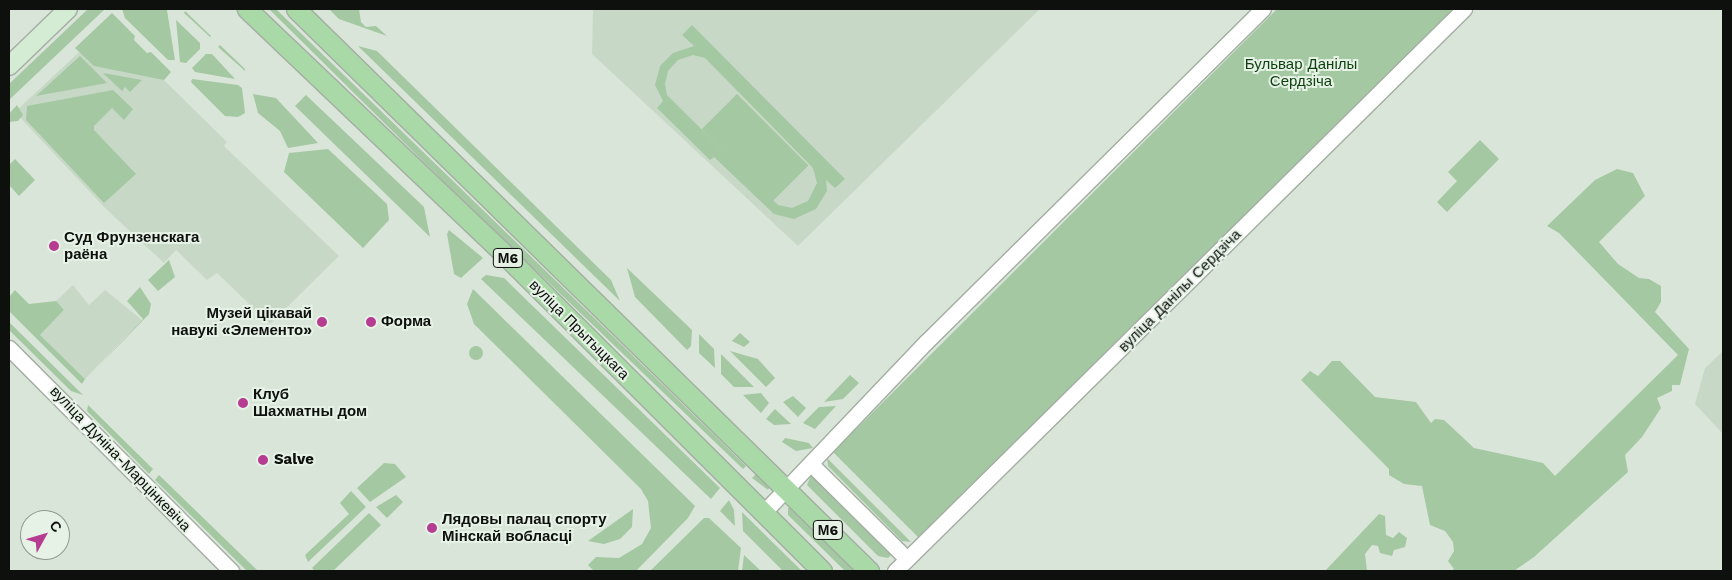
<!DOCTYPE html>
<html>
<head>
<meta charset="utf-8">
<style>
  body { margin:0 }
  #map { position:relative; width:1732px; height:580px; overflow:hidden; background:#dae5d9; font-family:"Work Sans",sans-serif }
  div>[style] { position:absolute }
  .built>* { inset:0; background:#c8d8c7 }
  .green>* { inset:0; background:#a4c8a2; transform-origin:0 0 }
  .round { border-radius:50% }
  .roads { filter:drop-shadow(1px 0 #a4aea3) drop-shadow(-1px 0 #a4aea3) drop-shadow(0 1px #a4aea3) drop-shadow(0 -1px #a4aea3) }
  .tertiary>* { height:15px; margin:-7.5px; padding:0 7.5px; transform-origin:7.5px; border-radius:7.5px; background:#fff }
  .secondary>* { height:18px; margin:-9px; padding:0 9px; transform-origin:9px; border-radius:9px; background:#d4ecd3 }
  .primary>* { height:19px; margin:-9.5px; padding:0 9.5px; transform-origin:9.5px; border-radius:9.5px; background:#a9d9a7 }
  .dots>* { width:14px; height:14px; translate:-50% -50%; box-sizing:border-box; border:2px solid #e7f2e7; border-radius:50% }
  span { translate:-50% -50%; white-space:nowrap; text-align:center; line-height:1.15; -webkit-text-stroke:4px #e7f2e7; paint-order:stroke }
  .shield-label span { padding:1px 4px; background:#e7f2e7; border:1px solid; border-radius:4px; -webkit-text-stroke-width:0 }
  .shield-label { font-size:14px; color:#0d100c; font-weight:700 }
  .park-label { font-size:15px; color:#0d3f0e }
  .poi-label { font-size:15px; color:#0d100c; font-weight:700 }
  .left { translate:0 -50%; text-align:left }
  .right { translate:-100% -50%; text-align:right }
  .street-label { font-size:15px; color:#0d100c }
  .frame { position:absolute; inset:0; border:10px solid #0d100c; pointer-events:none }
  .north { position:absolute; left:20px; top:510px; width:50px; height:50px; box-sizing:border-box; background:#e7f2e7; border:1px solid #90988f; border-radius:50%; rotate:51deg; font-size:14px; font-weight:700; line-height:20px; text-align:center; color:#0d100c }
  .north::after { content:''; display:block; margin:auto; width:18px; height:22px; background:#b53c91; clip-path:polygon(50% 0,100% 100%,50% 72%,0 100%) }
</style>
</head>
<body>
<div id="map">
  <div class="built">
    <i style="clip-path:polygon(593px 9px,1040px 9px,798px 246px,592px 54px)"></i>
    <i style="clip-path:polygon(108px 25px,227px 142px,224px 146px,339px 256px,270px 324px,217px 273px,207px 280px,176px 250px,164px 263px,105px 208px,15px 112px)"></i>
    <i style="clip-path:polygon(73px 285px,89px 305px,105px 290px,142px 320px,85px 379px,40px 335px,64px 310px,56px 301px)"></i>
    <i style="clip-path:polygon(1723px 351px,1723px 434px,1695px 404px,1705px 368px)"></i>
  </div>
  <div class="green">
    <i style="clip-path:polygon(88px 9px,105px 9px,9px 100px,9px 84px)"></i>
    <i style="clip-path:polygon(122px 9px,167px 10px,175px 60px,168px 60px,125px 18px)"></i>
    <i style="clip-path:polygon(269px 9px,276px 9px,619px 342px,746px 466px,743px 469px,449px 187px)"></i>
    <i style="clip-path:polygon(329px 9px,359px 9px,361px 22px,366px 27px,376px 26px,387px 36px,339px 19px)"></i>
    <i style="clip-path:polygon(1277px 9px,1455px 9px,921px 540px,833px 452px)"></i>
    <i style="clip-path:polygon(185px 11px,211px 36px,210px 37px,184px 13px)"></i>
    <i style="clip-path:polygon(112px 13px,135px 36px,134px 40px,147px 53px,151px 52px,171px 72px,164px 80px,94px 66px,75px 48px)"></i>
    <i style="clip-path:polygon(176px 20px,200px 43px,200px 49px,186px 63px,180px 62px)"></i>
    <i style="clip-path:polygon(evenodd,692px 25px,845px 179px,835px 188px,826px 180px,827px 191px,816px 209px,794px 219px,774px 214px,714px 157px,710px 160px,657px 108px,663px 101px,655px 85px,660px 66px,673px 53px,694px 46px,682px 35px,692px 25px,693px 55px,705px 58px,813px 168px,817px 183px,808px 201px,792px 208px,778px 205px,667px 95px,665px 84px,668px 71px,678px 60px,693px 55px)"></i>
    <i style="clip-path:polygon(220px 45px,245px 69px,245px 71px,218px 47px)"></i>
    <i style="clip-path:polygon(358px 46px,377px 51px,611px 280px,620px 301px)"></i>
    <i style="clip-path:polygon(206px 54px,212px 54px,235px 79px,195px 72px,192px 68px)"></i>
    <i style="clip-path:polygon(80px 56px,107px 83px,36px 96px)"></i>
    <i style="clip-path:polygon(103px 73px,142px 80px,130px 92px,125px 87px,122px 91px)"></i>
    <i style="clip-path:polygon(192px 79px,238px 85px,242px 88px,245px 113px,238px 117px,225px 116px,191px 82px)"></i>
    <i style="clip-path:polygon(113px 90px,133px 109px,124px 120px,112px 108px,94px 126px,94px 130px,136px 174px,104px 203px,26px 120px,27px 106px)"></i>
    <i style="clip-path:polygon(253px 94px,276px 98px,318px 143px,288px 148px,280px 131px,258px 113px)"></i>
    <i style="left:737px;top:94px;width:101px;height:50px;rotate:45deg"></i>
    <i style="clip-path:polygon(306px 95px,424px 207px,430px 237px,295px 106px)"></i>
    <i style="clip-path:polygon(17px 105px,23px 115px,18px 121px,9px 122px,9px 114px)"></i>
    <i style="clip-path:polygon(1480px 140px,1499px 159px,1447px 212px,1437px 202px,1457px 181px,1448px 172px)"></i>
    <i style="clip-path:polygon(328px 149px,387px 204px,389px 220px,363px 248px,284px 172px,289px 153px)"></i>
    <i style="clip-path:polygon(15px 159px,35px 180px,19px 196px,9px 185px,9px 165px)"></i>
    <i style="clip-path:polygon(1617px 169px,1633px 173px,1645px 196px,1599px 242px,1618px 264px,1639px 278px,1649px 279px,1661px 286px,1661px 302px,1655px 312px,1689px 349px,1680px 385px,1672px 385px,1672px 391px,1657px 398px,1661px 408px,1642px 437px,1625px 455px,1628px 472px,1534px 557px,1514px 571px,1451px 571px,1454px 569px,1448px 561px,1454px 551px,1453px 542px,1445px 531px,1430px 525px,1422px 486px,1404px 484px,1389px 475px,1389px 469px,1301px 380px,1310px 371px,1318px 376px,1332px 361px,1340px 361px,1375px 397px,1416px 402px,1431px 423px,1435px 419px,1444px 420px,1474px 448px,1543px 463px,1555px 476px,1678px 355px,1559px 233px,1547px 226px,1595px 180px)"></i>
    <i style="clip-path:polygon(449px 230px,483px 258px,461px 278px,454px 274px,447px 234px)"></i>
    <i style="clip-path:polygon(169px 260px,175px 277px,158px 291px,148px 280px)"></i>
    <i style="clip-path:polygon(627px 268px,692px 330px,691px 346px,687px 350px,635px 297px)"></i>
    <i style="clip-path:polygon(486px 275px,504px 278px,720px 488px,711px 499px,481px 279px)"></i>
    <i style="clip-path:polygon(140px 287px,151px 304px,149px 314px,97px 368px,143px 319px,127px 301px)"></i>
    <i style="clip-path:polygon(473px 289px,695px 506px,688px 518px,636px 571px,594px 571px,588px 565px,596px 557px,619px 558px,642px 544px,651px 528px,648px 501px,641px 489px,474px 324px,467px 304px)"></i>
    <i style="clip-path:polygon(15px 290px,29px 304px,56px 301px,64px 310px,40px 335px,85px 379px,82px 384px,9px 311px,9px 297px)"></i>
    <i style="clip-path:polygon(9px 322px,83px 395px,71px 391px,9px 330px)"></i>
    <i style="clip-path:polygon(740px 333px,750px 342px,744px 347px,732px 341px)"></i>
    <i style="clip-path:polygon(699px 334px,714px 349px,715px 368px,699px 353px)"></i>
    <i class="round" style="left:469px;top:346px;width:14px;height:14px"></i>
    <i style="clip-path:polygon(730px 351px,758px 359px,775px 378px,766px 387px)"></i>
    <i style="clip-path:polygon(721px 354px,754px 387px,734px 387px,721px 374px)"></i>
    <i style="clip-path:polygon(850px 375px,859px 383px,843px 399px,824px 402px)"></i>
    <i style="clip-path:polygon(761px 393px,769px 403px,761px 413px,743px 395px)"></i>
    <i style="clip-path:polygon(793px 396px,806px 408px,798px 417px,783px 402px)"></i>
    <i style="clip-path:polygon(88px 405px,153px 469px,149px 474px,87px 411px)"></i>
    <i style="clip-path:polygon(836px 406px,815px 429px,803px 423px,819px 407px)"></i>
    <i style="clip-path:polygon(775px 409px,791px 424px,774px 425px,766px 419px)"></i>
    <i style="clip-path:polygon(785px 438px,809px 443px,813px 448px,796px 451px,782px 442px)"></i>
    <i style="clip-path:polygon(827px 458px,911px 542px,902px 541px,828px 466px)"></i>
    <i style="clip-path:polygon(384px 463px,395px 464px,406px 477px,370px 502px,357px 488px)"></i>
    <i style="clip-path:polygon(757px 473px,770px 486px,768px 490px,752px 478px)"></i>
    <i style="clip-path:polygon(812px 473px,892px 554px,888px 558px,878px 556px,807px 485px)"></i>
    <i style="clip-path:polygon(159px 475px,258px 571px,247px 571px,155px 480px)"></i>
    <i style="clip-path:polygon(351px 491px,366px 507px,308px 562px,305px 555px,349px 514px,340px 503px)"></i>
    <i style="clip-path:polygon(396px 495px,403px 502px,387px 518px,376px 507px)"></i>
    <i style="clip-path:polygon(729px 500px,734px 510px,735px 526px,720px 511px)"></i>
    <i style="clip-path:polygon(788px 508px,792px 508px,856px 571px,845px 571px,788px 515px)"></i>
    <i style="clip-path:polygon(633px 509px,632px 527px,620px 539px,604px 544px,588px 541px)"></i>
    <i style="clip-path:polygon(742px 512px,802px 571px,783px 571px,743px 531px)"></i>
    <i style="clip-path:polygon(369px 513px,381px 525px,333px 571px,315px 571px,312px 568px)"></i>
    <i style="clip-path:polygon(1379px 514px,1385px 516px,1386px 535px,1393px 538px,1399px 532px,1407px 538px,1405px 547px,1394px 550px,1392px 556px,1380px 553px,1378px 546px,1372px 545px,1365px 554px,1367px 571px,1325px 571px)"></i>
    <i style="clip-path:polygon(704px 518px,709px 518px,741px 548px,738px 571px,650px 571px)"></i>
    <i style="clip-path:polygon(744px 555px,761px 571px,742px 571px)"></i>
  </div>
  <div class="roads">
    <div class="tertiary">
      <i style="left:9px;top:348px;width:315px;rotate:45.1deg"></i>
      <i style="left:811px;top:464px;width:135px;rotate:44.7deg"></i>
      <i style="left:763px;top:513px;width:236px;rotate:-46.4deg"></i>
      <i style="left:926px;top:342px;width:474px;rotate:-44.7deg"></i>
      <i style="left:895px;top:571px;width:800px;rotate:-44.65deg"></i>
    </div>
    <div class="secondary">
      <i style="left:9px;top:66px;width:82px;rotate:-44deg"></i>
    </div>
    <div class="primary">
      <i style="left:247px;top:9px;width:351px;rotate:43.6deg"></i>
      <i style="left:501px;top:251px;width:453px;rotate:44.9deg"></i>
      <i style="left:296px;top:9px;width:803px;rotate:44.44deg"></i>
    </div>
  </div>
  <div class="dots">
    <i style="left:54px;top:246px;background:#b53c91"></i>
    <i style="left:322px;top:322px;background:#b53c91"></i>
    <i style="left:371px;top:322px;background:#b53c91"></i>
    <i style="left:243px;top:403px;background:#b53c91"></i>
    <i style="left:263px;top:460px;background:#b53c91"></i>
    <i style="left:432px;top:528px;background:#b53c91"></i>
  </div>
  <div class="shield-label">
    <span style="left:508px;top:258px">М6</span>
    <span style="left:828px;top:530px">М6</span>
  </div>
  <div class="park-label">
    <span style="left:1301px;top:73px">Бульвар Данілы<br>Сердзіча</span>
  </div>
  <div class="poi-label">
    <span class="left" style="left:64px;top:246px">Суд Фрунзенскага<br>раёна</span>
    <span class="right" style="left:312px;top:322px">Музей цікавай<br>навукі «Элементо»</span>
    <span class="left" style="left:381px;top:322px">Форма</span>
    <span class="left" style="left:253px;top:403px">Клуб<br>Шахматны дом</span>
    <span class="left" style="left:274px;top:460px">Salve</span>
    <span class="left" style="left:442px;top:528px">Лядовы палац спорту<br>Мінскай вобласці</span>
  </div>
  <div class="street-label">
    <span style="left:1180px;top:291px;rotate:-45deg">вуліца Данілы Сердзіча</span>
    <span style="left:579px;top:330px;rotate:45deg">вуліца Прытыцкага</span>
    <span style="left:120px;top:459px;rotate:46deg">вуліца Дуніна-Марцінкевіча</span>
  </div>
  <div class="frame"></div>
  <div class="north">С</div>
</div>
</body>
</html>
